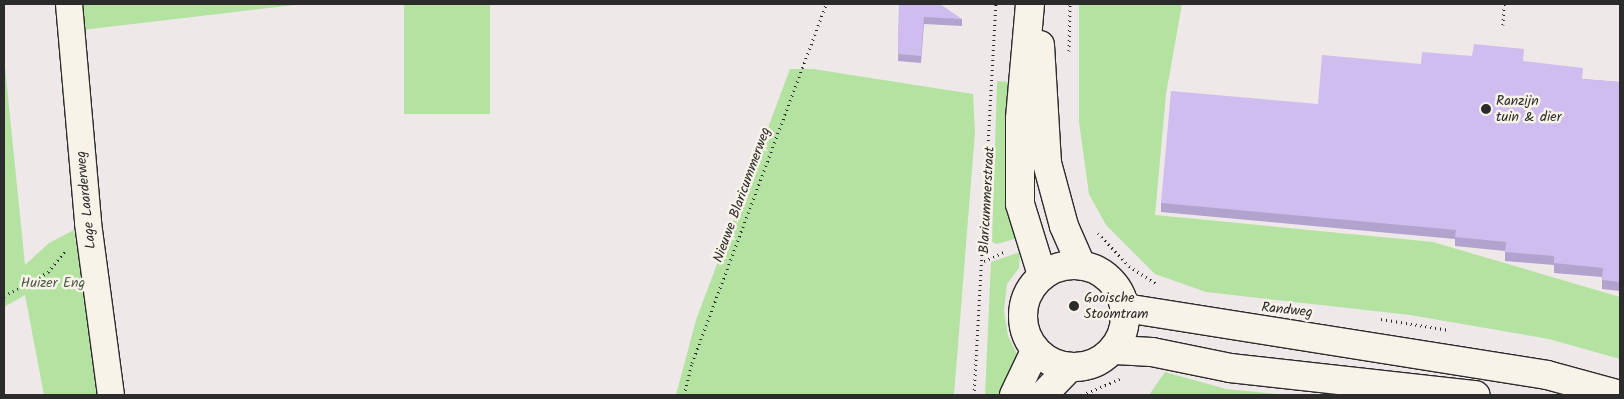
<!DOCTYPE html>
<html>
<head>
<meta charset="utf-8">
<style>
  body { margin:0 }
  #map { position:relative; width:1624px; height:399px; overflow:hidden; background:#efe8e9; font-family:Kalam,sans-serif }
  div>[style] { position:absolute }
  .green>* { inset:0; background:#b3e2a1; transform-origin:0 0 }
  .path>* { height:3px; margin-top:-1.5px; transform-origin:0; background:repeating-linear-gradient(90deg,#2b2b2b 0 1px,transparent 0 5px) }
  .roads { filter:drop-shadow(1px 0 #2b2b2b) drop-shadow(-1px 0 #2b2b2b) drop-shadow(0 1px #2b2b2b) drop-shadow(0 -1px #2b2b2b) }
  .minor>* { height:26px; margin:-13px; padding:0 13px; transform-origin:13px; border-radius:13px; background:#f7f3e8 }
  .secondary>* { height:28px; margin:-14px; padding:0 14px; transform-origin:14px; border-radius:14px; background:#f7f3e8 }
  .secondary>.ring { margin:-14px; padding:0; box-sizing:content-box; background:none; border:28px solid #f7f3e8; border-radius:50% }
  .wall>* { inset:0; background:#b1a3cd }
  .building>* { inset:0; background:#cebdee }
  .dots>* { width:14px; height:14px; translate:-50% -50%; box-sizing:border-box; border:2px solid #f7f3e8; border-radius:50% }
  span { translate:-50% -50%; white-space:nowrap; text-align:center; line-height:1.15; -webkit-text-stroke:5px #f7f3e8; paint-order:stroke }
  .poi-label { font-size:14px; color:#2b2b2b }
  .left { translate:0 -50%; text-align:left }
  .street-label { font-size:14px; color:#2b2b2b }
  .park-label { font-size:14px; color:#4d5948 }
  .frame { position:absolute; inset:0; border:5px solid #2b2b2b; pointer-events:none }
</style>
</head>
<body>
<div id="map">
  <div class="green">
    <i style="clip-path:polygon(80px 4px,302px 4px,82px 30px)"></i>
    <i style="left:404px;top:4px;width:86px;height:110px"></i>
    <i style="clip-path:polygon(1079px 4px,1182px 4px,1166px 94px,1155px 215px,1433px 242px,1620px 297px,1620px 359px,1549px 339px,1410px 315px,1206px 292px,1155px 274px,1106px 225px,1089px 194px,1079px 122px)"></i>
    <i style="clip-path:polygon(4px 57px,25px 265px,49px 243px,74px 230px,101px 395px,44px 395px,25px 295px,4px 307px)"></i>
    <i style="clip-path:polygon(790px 69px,813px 69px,973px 94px,975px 132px,954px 395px,676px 395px,696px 320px)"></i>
    <i style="clip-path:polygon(997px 81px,1011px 82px,1018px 238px,997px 244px,992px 242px)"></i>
    <i style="clip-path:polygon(1020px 252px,1019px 268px,1007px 284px,1004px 310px,1008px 336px,1019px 358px,999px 395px,985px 395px,991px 262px)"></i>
    <i style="clip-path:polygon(1165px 372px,1226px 389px,1288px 395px,1149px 395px)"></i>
  </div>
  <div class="path">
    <i style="left:1503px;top:25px;width:21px;rotate:-87deg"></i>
    <i style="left:1069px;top:51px;width:47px;rotate:-88.8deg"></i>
    <i style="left:1098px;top:233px;width:45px;rotate:46.8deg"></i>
    <i style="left:1129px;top:266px;width:33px;rotate:33deg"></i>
    <i style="left:984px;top:261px;width:24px;rotate:-24deg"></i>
    <i style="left:4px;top:296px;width:50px;rotate:-28.6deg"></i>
    <i style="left:48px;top:272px;width:27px;rotate:-51deg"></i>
    <i style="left:1381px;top:319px;width:69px;rotate:9.2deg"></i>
    <i style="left:684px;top:395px;width:33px;rotate:-76deg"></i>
    <i style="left:692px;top:363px;width:383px;rotate:-69.5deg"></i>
    <i style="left:974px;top:395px;width:392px;rotate:-86.8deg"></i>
    <i style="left:1082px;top:395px;width:43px;rotate:-23deg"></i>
  </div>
  <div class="roads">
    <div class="minor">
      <i style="left:69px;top:4px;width:220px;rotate:85deg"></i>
      <i style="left:88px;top:223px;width:174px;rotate:82.4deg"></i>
    </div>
    <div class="secondary">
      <i style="left:1030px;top:4px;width:115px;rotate:95deg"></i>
      <i style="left:1020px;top:119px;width:85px;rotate:90deg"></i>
      <i style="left:1020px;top:204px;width:74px;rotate:72.8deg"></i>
      <i style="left:1040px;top:45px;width:118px;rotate:86.6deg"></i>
      <i style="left:1047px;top:163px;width:65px;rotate:74.9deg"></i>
      <i style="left:1064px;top:226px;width:43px;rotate:66.4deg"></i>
      <i class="ring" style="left:1023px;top:265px;width:74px;height:74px"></i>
      <i style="left:1125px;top:308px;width:427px;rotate:9deg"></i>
      <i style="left:1547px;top:375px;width:76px;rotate:15.3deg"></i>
      <i style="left:1115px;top:350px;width:37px;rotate:3deg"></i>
      <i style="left:1152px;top:352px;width:80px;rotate:11.6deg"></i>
      <i style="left:1230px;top:368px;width:247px;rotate:6.3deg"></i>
      <i style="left:1014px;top:395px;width:49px;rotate:-64.5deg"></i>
      <i style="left:1043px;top:395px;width:39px;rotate:-46deg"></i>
    </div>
  </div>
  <div class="wall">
    <i style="clip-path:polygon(899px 4px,962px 19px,962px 26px,924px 24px,921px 63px,898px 61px)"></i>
    <i style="clip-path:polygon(1524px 62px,1583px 79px,1620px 82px,1620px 291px,1602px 289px,1602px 277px,1554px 273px,1554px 265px,1505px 261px,1505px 251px,1455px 246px,1455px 239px,1161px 212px,1161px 203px,1318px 104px,1421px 64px)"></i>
  </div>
  <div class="building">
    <i style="clip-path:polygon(899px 4px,940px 4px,962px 19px,924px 17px,921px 56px,898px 54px)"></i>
    <i style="clip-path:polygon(1474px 44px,1524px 49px,1523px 61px,1583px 68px,1582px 79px,1620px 82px,1620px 282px,1602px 280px,1603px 268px,1554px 263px,1554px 256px,1505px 252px,1506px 242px,1455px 237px,1456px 230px,1161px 203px,1171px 91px,1318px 104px,1322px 55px,1421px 64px,1422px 52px,1472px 56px)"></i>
  </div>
  <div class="dots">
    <i style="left:1486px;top:109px;background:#2b2b2b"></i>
    <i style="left:1074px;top:306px;background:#2b2b2b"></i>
  </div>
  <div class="poi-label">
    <span class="left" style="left:1496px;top:109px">Ranzijn<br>tuin &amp; dier</span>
    <span class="left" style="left:1084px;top:306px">Gooische<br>Stoomtram</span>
  </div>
  <div class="street-label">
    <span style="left:742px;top:195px;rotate:-70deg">Nieuwe Blaricummerweg</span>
    <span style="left:86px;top:200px;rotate:-96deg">Lage Laarderweg</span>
    <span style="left:987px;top:200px;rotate:-87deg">Blaricummerstraat</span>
    <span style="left:1287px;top:310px;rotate:6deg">Randweg</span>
  </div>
  <div class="park-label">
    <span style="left:53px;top:283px">Huizer Eng</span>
  </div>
  <div class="frame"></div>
</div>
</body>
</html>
